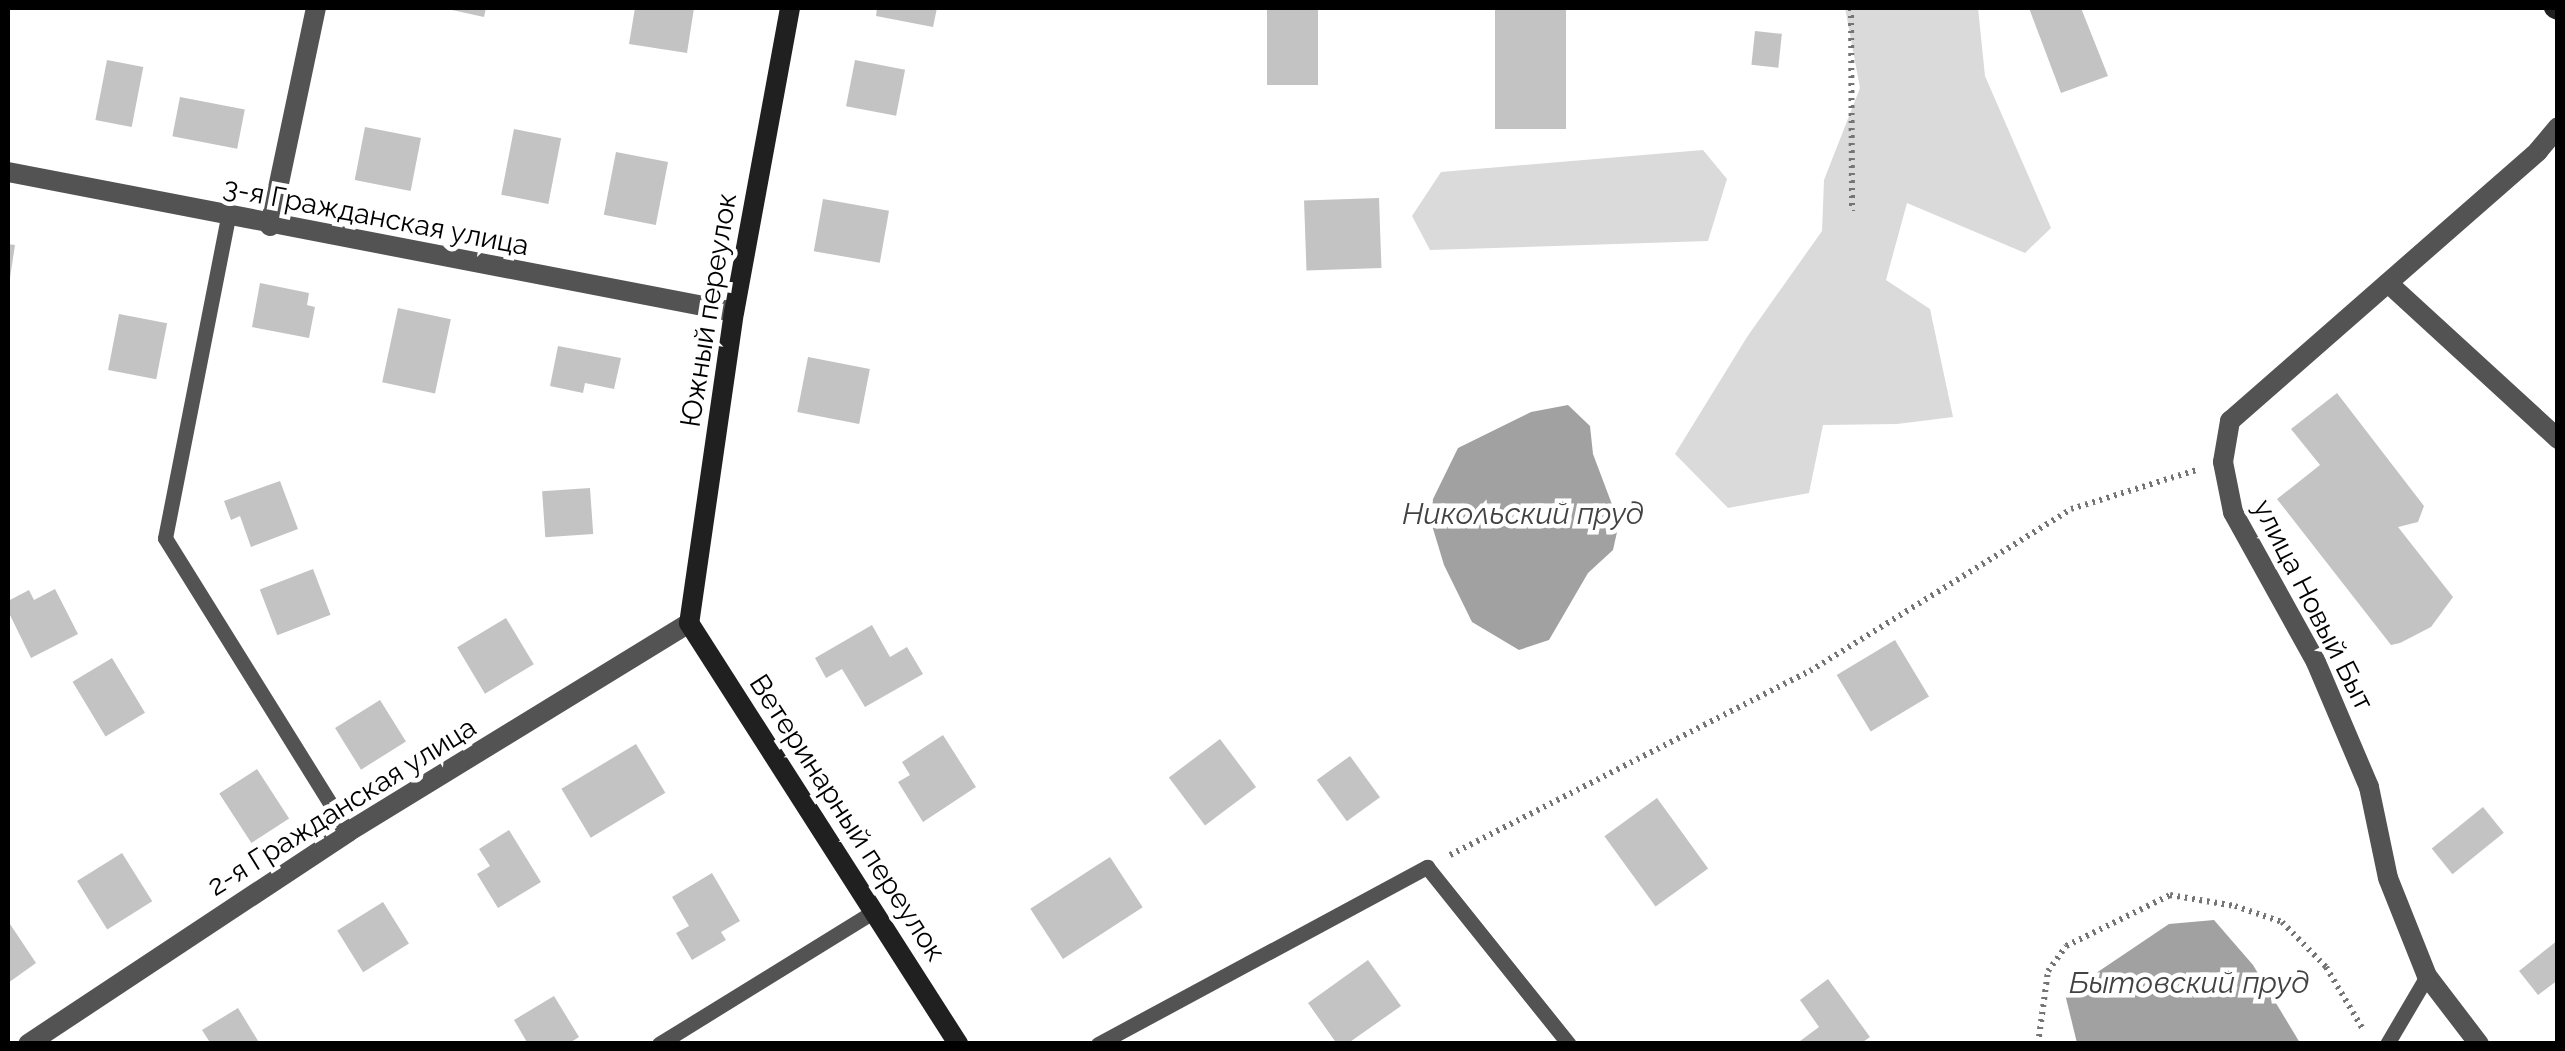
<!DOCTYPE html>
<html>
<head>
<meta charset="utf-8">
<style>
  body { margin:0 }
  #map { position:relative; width:2565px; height:1051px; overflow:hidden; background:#fff; font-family:Raleway,sans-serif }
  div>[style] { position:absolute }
  .green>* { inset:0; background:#dadada }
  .water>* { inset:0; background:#a1a1a1 }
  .building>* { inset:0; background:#c3c3c3; transform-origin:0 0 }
  .path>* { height:6px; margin-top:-3px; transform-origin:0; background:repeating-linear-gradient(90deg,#757575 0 2.5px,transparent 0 7.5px) }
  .lane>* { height:15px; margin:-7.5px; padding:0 7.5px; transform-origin:7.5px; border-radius:7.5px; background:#535353 }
  .street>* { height:20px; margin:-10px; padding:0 10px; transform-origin:10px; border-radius:10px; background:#535353 }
  .secondary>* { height:20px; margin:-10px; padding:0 10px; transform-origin:10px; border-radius:10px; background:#202020 }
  span { translate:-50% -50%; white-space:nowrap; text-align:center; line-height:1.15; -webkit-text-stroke:9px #fff; paint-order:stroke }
  .street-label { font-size:28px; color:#000 }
  .water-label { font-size:30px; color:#424242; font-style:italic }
  .frame { position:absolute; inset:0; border:10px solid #000; pointer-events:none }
</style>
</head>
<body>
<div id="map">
  <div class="green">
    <i style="clip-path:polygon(1845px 8px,1978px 8px,1985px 76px,2051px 228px,2025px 253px,1907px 203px,1886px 280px,1930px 309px,1953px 417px,1897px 424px,1823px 425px,1809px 493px,1728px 508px,1675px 454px,1747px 337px,1822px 231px,1824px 180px,1860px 88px)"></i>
    <i style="clip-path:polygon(1703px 150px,1727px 179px,1708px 241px,1430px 250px,1412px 216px,1441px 172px)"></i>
  </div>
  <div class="water">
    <i style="clip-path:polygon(1568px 405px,1590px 426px,1593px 454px,1619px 523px,1613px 550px,1588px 573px,1549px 640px,1519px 650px,1472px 622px,1444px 565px,1431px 522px,1433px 499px,1458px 448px,1531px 412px)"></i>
    <i style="clip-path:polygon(2214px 920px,2253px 965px,2300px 1043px,2077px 1043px,2065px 994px,2169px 924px)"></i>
  </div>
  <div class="building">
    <i style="clip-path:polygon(443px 8px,486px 8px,484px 17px)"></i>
    <i style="clip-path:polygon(635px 8px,694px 8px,687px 53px,629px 44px)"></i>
    <i style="clip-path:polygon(877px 8px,937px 8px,933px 27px,876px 16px)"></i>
    <i style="left:1267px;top:8px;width:51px;height:77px"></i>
    <i style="left:1495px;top:8px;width:71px;height:121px"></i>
    <i style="clip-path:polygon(2029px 8px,2081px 8px,2108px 76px,2061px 93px)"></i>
    <i style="left:1755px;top:31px;width:27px;height:34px;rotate:6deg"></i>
    <i style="left:107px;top:60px;width:37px;height:61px;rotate:11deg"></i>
    <i style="left:855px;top:60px;width:51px;height:47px;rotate:11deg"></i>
    <i style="left:180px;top:97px;width:66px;height:40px;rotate:11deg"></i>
    <i style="left:365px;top:127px;width:57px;height:54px;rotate:11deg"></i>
    <i style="left:514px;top:129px;width:48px;height:67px;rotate:11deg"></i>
    <i style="left:616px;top:152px;width:53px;height:64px;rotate:11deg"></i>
    <i style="left:1379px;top:198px;width:70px;height:75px;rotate:88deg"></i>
    <i style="left:823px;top:199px;width:67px;height:53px;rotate:10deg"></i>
    <i style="clip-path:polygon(8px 244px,15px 245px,10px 278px,8px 278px)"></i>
    <i style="clip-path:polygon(260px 283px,309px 293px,307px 305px,315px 307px,309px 338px,252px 327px)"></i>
    <i style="left:398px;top:308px;width:54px;height:76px;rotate:12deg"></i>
    <i style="left:119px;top:314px;width:49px;height:57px;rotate:11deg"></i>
    <i style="clip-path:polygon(558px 346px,621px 358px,614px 389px,585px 383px,583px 393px,550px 386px)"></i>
    <i style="left:808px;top:357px;width:63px;height:56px;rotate:11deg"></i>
    <i style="clip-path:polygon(2337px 393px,2424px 506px,2418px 522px,2398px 527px,2453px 597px,2431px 627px,2400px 643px,2391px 645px,2277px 499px,2320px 465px,2291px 429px)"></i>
    <i style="clip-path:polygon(280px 481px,298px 529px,251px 547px,240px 516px,231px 520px,224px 501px)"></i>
    <i style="left:590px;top:488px;width:46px;height:48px;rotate:86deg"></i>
    <i style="left:313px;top:569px;width:49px;height:57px;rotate:69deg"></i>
    <i style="clip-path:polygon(55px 589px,78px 634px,31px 658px,8px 611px,8px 601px,29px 590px,34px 600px)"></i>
    <i style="left:506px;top:618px;width:54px;height:57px;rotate:59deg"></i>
    <i style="clip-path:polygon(872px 625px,890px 657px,907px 647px,923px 674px,865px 707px,842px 669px,826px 678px,815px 658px)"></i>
    <i style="left:1895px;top:640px;width:66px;height:68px;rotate:59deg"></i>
    <i style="left:112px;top:658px;width:64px;height:46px;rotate:59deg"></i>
    <i style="left:380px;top:700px;width:49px;height:53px;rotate:58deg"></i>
    <i style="clip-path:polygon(943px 735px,976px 787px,923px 822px,898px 782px,910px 775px,902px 762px)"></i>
    <i style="left:1220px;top:739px;width:60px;height:64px;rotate:53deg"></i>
    <i style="left:636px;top:744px;width:57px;height:87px;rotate:59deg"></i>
    <i style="left:1350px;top:756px;width:51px;height:41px;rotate:54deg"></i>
    <i style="left:257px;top:769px;width:59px;height:45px;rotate:57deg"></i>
    <i style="left:1657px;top:798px;width:87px;height:65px;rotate:54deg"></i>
    <i style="left:2483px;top:807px;width:33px;height:66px;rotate:51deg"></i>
    <i style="clip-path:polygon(509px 830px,541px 882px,498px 908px,477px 874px,490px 866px,479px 849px)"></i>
    <i style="left:122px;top:853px;width:57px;height:53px;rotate:58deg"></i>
    <i style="left:1110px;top:857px;width:60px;height:95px;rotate:57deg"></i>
    <i style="clip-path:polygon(712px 873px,740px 921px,721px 932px,726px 940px,692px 960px,676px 933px,689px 926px,672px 897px)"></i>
    <i style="left:383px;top:902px;width:49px;height:54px;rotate:58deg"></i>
    <i style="clip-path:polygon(8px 921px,36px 963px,8px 983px)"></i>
    <i style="clip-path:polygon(2558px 940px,2558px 980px,2538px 995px,2519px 971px)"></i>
    <i style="clip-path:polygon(1368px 960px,1401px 1006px,1347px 1044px,1337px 1044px,1308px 1003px)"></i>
    <i style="clip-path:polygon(1828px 979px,1870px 1037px,1860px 1044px,1796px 1044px,1819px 1027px,1800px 1000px)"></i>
    <i style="clip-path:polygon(554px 996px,579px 1037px,568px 1044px,528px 1044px,514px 1020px)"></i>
    <i style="clip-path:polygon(238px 1008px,260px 1044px,211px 1044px,202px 1030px)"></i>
  </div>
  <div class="path">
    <i style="left:1851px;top:8px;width:203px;rotate:89.7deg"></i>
    <i style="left:1450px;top:855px;width:404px;rotate:-27.1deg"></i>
    <i style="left:1810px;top:671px;width:307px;rotate:-31.8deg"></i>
    <i style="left:2071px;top:509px;width:131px;rotate:-17.3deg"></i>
    <i style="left:2038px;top:1044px;width:74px;rotate:-82.2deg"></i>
    <i style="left:2048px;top:971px;width:31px;rotate:-54deg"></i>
    <i style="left:2066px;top:946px;width:116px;rotate:-26.1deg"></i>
    <i style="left:2170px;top:895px;width:66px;rotate:9.6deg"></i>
    <i style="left:2235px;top:906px;width:50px;rotate:18.8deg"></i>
    <i style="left:2282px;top:922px;width:63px;rotate:45.6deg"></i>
    <i style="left:2326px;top:967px;width:74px;rotate:59.3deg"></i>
  </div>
  <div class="lane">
    <i style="left:228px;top:217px;width:327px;rotate:101.1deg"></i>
    <i style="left:165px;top:538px;width:346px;rotate:58.1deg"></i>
    <i style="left:659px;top:1044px;width:253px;rotate:-31.7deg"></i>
    <i style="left:1098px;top:1044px;width:374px;rotate:-28.3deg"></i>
    <i style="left:1427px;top:867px;width:227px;rotate:51.3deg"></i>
    <i style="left:2387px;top:1044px;width:79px;rotate:-59.5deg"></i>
  </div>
  <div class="street">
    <i style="left:8px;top:172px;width:739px;rotate:10.91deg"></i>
    <i style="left:270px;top:226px;width:223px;rotate:-78.1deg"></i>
    <i style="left:2388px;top:283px;width:231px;rotate:42.5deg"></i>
    <i style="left:28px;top:1044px;width:384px;rotate:-33.5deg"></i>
    <i style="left:348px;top:832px;width:400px;rotate:-31.5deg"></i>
    <i style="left:2479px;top:1044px;width:86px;rotate:-127.4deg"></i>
    <i style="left:2427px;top:976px;width:105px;rotate:-111.7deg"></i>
    <i style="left:2388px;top:878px;width:93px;rotate:-101.8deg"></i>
    <i style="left:2369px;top:787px;width:136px;rotate:-113deg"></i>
    <i style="left:2316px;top:662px;width:171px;rotate:-119deg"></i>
    <i style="left:2233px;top:512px;width:51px;rotate:-101.3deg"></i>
    <i style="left:2223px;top:462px;width:42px;rotate:-80.3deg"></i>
    <i style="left:2230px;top:421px;width:410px;rotate:-41.2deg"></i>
    <i style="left:2538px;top:151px;width:31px;rotate:-50deg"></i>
  </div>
  <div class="secondary">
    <i style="left:790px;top:8px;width:309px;rotate:100.4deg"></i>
    <i style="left:734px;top:312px;width:314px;rotate:98.2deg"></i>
    <i style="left:689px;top:623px;width:500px;rotate:57.4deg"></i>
    <i style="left:2554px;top:8px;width:4px;rotate:27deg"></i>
  </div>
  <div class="street-label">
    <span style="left:376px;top:217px;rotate:11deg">3-я Гражданская улица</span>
    <span style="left:709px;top:310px;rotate:-81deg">Южный переулок</span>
    <span style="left:2313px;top:605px;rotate:63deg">улица Новый Быт</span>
    <span style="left:342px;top:807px;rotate:-32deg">2-я Гражданская улица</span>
    <span style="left:847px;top:818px;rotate:57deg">Ветеринарный переулок</span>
  </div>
  <div class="water-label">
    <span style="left:1523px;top:514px">Никольский пруд</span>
    <span style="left:2189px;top:983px">Бытовский пруд</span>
  </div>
  <div class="frame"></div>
</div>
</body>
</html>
